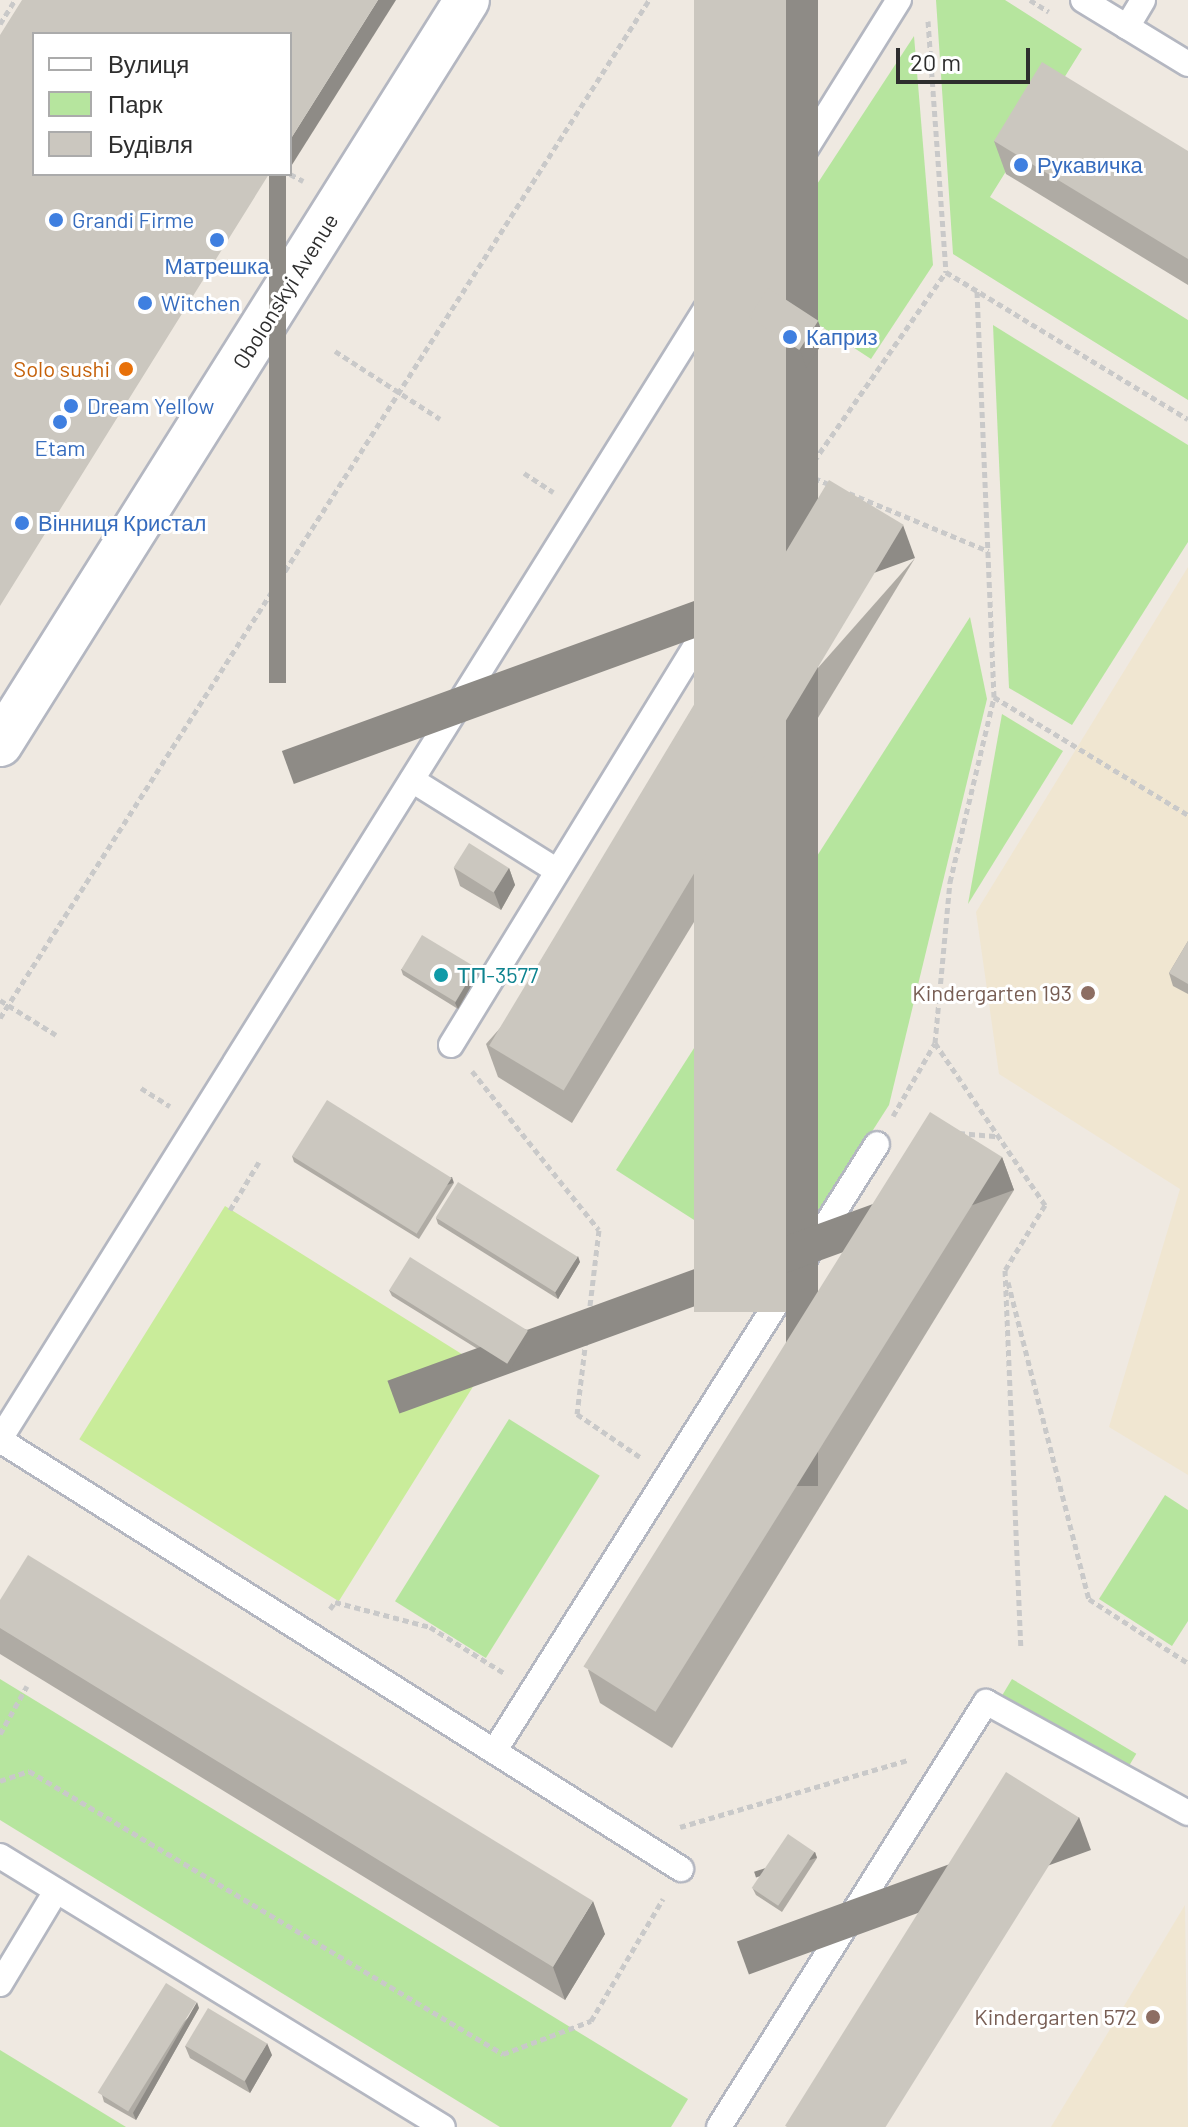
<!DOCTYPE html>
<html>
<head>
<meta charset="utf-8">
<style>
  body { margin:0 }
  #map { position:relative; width:1188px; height:2127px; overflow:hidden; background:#efe9e1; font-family:Barlow,sans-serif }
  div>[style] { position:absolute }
  .education>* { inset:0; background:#f0e6d1 }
  .green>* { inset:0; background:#b6e59e; transform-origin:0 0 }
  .pitch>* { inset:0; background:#c9ec9a; transform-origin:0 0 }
  .path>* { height:5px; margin-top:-2.5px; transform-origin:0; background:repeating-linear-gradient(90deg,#c9c9c9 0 6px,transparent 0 10px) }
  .roads { filter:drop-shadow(2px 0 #b4b7c1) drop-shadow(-2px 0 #b4b7c1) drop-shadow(0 2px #b4b7c1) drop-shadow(0 -2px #b4b7c1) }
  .lane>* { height:24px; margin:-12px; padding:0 12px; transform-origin:12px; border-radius:12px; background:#fff }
  .secondary>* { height:44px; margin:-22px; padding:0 22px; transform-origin:22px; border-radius:22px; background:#fff }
  .wall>* { inset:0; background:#afaba4 }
  .shaded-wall>* { inset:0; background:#8e8b86; transform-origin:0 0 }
  .building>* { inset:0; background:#cbc7bf; transform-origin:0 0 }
  .dots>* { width:22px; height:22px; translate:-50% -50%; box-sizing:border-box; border:4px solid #fff; border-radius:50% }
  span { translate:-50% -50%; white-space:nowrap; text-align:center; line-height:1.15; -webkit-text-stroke:6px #fff; paint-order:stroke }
  .shop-label { font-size:22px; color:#366cbe }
  .left { translate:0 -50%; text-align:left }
  .street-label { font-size:22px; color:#2e2e2e }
  .food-label { font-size:22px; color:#c56008 }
  .right { translate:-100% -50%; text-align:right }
  .culture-label { font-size:22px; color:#0d838f }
  .education-label { font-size:22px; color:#785e54 }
  .legend { position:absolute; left:32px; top:32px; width:260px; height:144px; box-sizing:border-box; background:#fff; border:2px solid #ababab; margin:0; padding:10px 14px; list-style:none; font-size:24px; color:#2e2e2e }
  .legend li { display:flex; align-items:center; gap:16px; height:40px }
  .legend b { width:40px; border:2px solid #ababab }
  .scale { position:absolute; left:896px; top:48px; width:134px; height:36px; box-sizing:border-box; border:4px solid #2e2e2e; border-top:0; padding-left:10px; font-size:24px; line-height:28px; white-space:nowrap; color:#2e2e2e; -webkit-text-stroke:6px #fff; paint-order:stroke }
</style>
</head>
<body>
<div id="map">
  <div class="education">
    <i style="clip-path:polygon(1188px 567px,1188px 1475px,1109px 1427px,1180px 1189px,999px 1074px,976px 912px)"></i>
    <i style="clip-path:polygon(1185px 1905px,1188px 2127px,1051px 2127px)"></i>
  </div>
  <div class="green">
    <i style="clip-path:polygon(936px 0,1005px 0,1082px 49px,990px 197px,1188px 320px,1188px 400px,953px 254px)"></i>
    <i style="clip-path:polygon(914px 36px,933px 265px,871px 359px,753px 282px)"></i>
    <i style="clip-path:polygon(993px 325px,1188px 445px,1188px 542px,1072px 725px,1009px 688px)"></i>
    <i style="clip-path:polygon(970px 617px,987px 699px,889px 1105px,780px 1275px,616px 1170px)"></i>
    <i style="clip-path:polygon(1002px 714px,1063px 751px,968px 904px)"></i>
    <i style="left:509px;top:1419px;width:107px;height:215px;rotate:32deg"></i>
    <i style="clip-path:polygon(1165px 1495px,1188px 1510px,1188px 1621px,1172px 1646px,1099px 1599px)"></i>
    <i style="clip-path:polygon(0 1679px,688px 2099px,671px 2127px,500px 2127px,0 1820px)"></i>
    <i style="left:1012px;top:1679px;width:145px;height:21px;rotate:31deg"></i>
    <i style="clip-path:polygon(0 2050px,126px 2127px,0 2127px)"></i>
  </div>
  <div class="pitch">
    <i style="left:225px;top:1206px;width:306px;height:275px;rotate:32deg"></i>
  </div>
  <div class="path">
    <i style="left:1030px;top:0;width:22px;rotate:32deg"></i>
    <i style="left:928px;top:21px;width:252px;rotate:85.9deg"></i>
    <i style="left:946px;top:272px;width:283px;rotate:31.3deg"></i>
    <i style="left:0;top:24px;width:28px;rotate:-58deg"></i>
    <i style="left:290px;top:174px;width:15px;rotate:28deg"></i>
    <i style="left:335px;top:351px;width:125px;rotate:32.9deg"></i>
    <i style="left:524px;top:473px;width:35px;rotate:33deg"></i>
    <i style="left:805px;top:474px;width:30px;rotate:23deg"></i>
    <i style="left:849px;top:493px;width:151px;rotate:22.6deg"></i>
    <i style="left:791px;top:494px;width:271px;rotate:-55.1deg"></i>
    <i style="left:994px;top:697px;width:227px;rotate:31.3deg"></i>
    <i style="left:0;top:1000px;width:66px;rotate:32deg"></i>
    <i style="left:0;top:1018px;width:1207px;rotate:-57.48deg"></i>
    <i style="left:935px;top:1043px;width:196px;rotate:55.8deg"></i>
    <i style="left:1045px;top:1205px;width:76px;rotate:121.6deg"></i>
    <i style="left:1005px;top:1270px;width:376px;rotate:87.6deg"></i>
    <i style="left:472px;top:1071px;width:203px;rotate:51.4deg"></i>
    <i style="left:599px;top:1230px;width:185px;rotate:96.8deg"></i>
    <i style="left:577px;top:1414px;width:76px;rotate:34.3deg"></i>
    <i style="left:141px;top:1088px;width:34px;rotate:32deg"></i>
    <i style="left:893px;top:1116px;width:84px;rotate:-60.1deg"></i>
    <i style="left:935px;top:1043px;width:162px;rotate:-84.7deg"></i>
    <i style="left:950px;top:882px;width:190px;rotate:-76.6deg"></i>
    <i style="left:994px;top:697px;width:406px;rotate:-92.4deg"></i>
    <i style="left:959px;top:1133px;width:38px;rotate:5deg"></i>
    <i style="left:230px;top:1210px;width:56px;rotate:-58.9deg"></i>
    <i style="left:1008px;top:1282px;width:327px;rotate:75.7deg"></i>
    <i style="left:1089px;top:1599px;width:118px;rotate:32.9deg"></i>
    <i style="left:330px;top:1609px;width:9px;rotate:-54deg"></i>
    <i style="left:335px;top:1602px;width:98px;rotate:14.7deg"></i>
    <i style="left:430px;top:1627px;width:87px;rotate:31.9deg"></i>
    <i style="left:0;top:1734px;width:55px;rotate:-60.6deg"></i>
    <i style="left:0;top:1781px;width:31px;rotate:-19deg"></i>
    <i style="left:29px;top:1771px;width:552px;rotate:30.84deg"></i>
    <i style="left:503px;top:2054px;width:94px;rotate:-20.6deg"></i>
    <i style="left:591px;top:2021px;width:142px;rotate:-59.5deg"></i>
    <i style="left:680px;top:1827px;width:238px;rotate:-16.4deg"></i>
  </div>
  <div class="roads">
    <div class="lane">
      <i style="left:1083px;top:0;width:123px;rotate:31.4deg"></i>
      <i style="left:1127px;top:27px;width:31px;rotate:-59deg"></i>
      <i style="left:412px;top:780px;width:170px;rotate:32deg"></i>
      <i style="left:451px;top:1045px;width:616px;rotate:-58.48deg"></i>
      <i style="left:0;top:1439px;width:1697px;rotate:-58.01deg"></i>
      <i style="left:0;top:1440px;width:805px;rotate:32.21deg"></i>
      <i style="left:495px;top:1750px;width:716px;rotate:-57.77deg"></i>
      <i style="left:0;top:1856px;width:519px;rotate:31.46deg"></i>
      <i style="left:0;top:1984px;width:109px;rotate:-58.9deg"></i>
      <i style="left:719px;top:2127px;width:502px;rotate:-57.86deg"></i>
      <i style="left:986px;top:1702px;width:230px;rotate:28.8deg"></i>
    </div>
    <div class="secondary">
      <i style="left:0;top:744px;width:878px;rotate:-57.88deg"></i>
    </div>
  </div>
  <div class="wall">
    <i style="clip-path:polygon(994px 141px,1188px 151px,1188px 285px,1006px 174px)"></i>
    <i style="clip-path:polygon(749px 317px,825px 339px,806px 368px,756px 335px)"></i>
    <i style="clip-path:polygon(915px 558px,572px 1123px,498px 1077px,486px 1044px)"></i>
    <i style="clip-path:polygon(454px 868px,509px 868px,515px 885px,501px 910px,460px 886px)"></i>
    <i style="clip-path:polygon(1188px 941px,1188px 994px,1173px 986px,1169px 973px)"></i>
    <i style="clip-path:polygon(401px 969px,478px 974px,458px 1009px,403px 975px)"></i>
    <i style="clip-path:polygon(292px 1156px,454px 1183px,419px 1239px,294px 1162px)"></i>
    <i style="clip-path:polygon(1002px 1157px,1014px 1190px,672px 1748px,600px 1703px,588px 1670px)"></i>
    <i style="clip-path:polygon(436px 1218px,580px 1262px,558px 1299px,438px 1224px)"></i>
    <i style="clip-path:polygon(389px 1290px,528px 1330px,530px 1336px,510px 1369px,392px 1296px)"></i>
    <i style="clip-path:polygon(0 1600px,605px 1934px,565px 2000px,0 1654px)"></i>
    <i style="clip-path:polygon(815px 1852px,817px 1858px,782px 1912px,756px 1895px,753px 1889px)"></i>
    <i style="clip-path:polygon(199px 2008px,136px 2120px,104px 2102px,102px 2095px)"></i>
    <i style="clip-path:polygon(185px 2046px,272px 2055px,250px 2093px,190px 2058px)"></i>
  </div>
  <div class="shaded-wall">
    <i style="clip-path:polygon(378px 0,396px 0,290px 168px,290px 140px)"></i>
    <i style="left:786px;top:0;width:32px;height:1486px"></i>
    <i style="left:269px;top:174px;width:17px;height:509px"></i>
    <i style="clip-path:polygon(818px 321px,825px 339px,806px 368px,800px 350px)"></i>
    <i style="left:903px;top:525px;width:35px;height:661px;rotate:70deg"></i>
    <i style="clip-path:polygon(509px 868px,515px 885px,501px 910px,494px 892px)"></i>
    <i style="clip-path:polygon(476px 968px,478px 974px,458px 1009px,455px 1003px)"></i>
    <i style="left:1002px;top:1157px;width:35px;height:654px;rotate:70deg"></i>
    <i style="left:452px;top:1177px;width:6px;height:66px;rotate:72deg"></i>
    <i style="clip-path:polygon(578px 1256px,580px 1262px,558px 1299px,555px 1292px)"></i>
    <i style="clip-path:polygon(528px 1330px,530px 1336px,510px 1369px,508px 1363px)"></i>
    <i style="left:1079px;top:1817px;width:35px;height:364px;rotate:70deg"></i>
    <i style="left:815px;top:1852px;width:6px;height:64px;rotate:72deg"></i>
    <i style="clip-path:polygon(593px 1901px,605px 1934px,565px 2000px,553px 1967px)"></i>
    <i style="clip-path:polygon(197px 2002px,199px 2008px,136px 2120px,133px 2113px)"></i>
    <i style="clip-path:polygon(267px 2043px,272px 2055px,250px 2093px,245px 2081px)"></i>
  </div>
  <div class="building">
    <i style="clip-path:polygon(22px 0,378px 0,290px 140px,290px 34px,34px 34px,34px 174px,269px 174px,0 606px,0 35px)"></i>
    <i style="left:694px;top:0;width:92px;height:1312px"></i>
    <i style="clip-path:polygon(1042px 62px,1188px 151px,1188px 259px,994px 141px)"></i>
    <i style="left:768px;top:288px;width:60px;height:35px;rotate:33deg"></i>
    <i style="left:829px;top:480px;width:87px;height:660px;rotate:31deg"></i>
    <i style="left:469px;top:843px;width:47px;height:29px;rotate:32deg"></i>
    <i style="left:422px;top:935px;width:63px;height:40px;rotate:31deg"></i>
    <i style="clip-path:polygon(1188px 941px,1188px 984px,1169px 973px)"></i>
    <i style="left:327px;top:1100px;width:147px;height:66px;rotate:32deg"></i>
    <i style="left:930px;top:1112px;width:85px;height:654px;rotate:32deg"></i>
    <i style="left:458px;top:1182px;width:141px;height:42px;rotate:32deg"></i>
    <i style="left:410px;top:1257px;width:139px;height:39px;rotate:32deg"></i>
    <i style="clip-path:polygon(28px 1555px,593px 1901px,553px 1967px,0 1628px,0 1600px)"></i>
    <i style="left:1006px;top:1772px;width:86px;height:417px;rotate:32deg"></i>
    <i style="left:788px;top:1834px;width:32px;height:65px;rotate:34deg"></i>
    <i style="left:166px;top:1983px;width:36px;height:129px;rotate:32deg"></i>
    <i style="left:208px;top:2008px;width:69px;height:44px;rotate:31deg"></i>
  </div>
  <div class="dots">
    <i style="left:1021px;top:165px;background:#3f7fe0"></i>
    <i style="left:56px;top:220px;background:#3f7fe0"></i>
    <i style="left:217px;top:240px;background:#3f7fe0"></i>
    <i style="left:145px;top:303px;background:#3f7fe0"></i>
    <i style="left:790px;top:337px;background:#3f7fe0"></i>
    <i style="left:126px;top:369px;background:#e8710a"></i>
    <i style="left:71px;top:406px;background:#3f7fe0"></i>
    <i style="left:60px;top:422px;background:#3f7fe0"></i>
    <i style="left:22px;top:523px;background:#3f7fe0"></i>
    <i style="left:441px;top:975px;background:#0f9aa8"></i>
    <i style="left:1088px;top:993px;background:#8d6e63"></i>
    <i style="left:1153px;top:2017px;background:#8d6e63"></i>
  </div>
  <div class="shop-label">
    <span class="left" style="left:1037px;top:165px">Рукавичка</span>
    <span class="left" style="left:72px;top:220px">Grandi Firme</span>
    <span style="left:217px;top:266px">Матрешка</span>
    <span class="left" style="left:161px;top:303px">Witchen</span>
    <span class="left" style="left:806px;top:337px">Каприз</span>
    <span class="left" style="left:87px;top:406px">Dream Yellow</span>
    <span style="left:60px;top:448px">Etam</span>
    <span class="left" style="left:38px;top:523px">Вінниця Кристал</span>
  </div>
  <div class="street-label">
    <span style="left:285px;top:291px;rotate:-58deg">Obolonskyi Avenue</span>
  </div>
  <div class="food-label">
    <span class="right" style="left:110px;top:369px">Solo sushi</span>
  </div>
  <div class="culture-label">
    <span class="left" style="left:457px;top:975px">ТП-3577</span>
  </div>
  <div class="education-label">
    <span class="right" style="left:1072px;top:993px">Kindergarten 193</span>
    <span class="right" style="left:1137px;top:2017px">Kindergarten 572</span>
  </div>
  <ul class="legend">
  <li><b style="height:10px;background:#fff"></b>Вулиця</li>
  <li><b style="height:22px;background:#b6e59e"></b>Парк</li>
  <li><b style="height:22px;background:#cbc7bf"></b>Будівля</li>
  </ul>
  <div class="scale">20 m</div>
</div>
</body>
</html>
